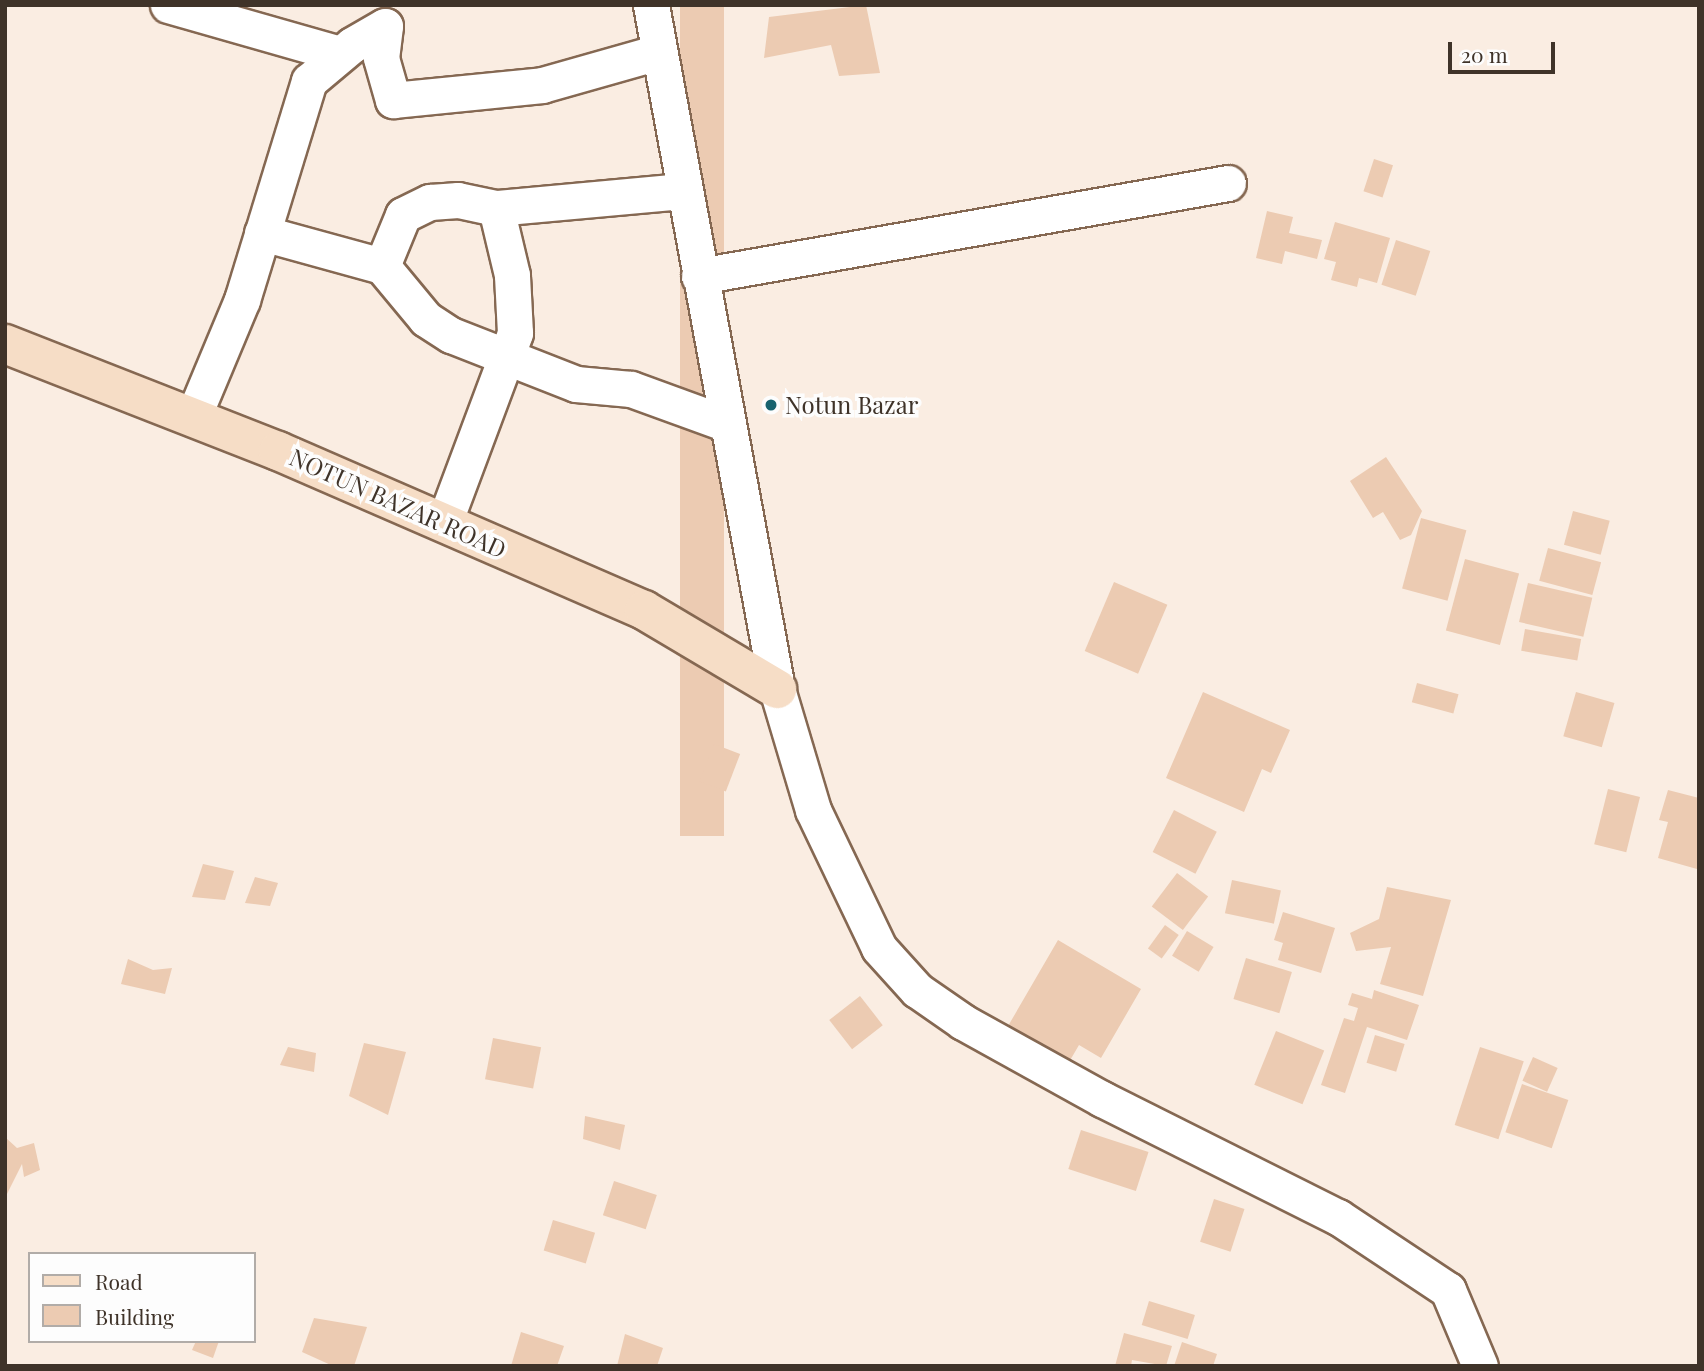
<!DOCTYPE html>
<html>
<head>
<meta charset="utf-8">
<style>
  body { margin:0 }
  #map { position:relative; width:1704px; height:1371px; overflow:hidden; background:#faede2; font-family:"Playfair Display",serif }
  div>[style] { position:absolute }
  .building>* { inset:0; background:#eccbb2; transform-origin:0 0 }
  .roads { filter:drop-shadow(2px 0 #856852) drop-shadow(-2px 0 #856852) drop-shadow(0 2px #856852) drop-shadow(0 -2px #856852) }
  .street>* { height:35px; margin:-17.5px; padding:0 17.5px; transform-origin:17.5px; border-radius:17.5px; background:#fff }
  .secondary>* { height:38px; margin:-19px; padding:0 19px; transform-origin:19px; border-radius:19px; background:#f6ddc6 }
  .dots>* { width:19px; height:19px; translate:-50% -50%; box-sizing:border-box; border:4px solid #fdfdfd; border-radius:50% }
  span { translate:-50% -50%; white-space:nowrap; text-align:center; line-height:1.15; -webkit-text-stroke:7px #fdfdfd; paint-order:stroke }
  .poi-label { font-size:24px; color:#3f3329 }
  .left { translate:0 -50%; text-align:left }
  .street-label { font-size:24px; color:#3f3329 }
  .frame { position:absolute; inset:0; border:7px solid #3f3329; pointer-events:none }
  .legend { position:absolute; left:28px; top:1252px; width:228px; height:91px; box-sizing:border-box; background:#fdfdfd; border:2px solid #b1aca8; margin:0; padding:9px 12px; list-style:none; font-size:21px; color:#3f3329 }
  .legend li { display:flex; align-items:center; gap:14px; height:35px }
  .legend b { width:35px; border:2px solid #b1aca8 }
  .scale { position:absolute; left:1448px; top:42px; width:107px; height:32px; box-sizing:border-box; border:4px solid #3f3329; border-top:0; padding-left:9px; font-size:21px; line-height:24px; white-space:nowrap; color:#3f3329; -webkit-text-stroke:5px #fdfdfd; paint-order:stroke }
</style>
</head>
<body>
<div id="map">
  <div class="building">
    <i style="left:680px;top:5px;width:44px;height:831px"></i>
    <i style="clip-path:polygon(866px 5px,880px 73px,839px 76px,831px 45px,764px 58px,769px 17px)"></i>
    <i style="left:1374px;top:159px;width:20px;height:34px;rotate:18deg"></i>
    <i style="clip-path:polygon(1267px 211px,1293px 217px,1289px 233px,1322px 240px,1317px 259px,1285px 251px,1282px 264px,1256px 258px)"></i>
    <i style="clip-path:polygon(1335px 222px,1390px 238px,1377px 283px,1359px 278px,1357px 287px,1331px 280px,1336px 262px,1324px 259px)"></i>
    <i style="left:1396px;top:240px;width:36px;height:47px;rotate:18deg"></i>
    <i style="clip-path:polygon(1386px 457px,1422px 511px,1411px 535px,1400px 540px,1383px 512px,1373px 518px,1350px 481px)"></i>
    <i style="left:1573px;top:511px;width:38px;height:35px;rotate:15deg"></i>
    <i style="left:1421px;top:518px;width:47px;height:73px;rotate:15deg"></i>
    <i style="left:1548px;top:548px;width:55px;height:34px;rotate:15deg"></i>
    <i style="left:1465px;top:559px;width:56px;height:74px;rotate:15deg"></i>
    <i style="left:1114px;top:582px;width:58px;height:75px;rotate:23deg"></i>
    <i style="left:1528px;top:583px;width:66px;height:40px;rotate:13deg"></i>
    <i style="left:1525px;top:629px;width:57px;height:22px;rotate:10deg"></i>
    <i style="left:1417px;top:683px;width:43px;height:20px;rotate:15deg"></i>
    <i style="clip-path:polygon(1203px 692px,1290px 730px,1271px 773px,1262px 769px,1244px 812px,1166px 778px)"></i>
    <i style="left:1576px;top:692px;width:40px;height:46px;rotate:16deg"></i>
    <i style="left:714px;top:744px;width:28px;height:40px;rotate:21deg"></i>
    <i style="left:1608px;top:789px;width:33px;height:57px;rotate:14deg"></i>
    <i style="clip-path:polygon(1668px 790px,1699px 798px,1697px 869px,1658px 858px,1668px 822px,1659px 820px)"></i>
    <i style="left:1174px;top:810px;width:48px;height:47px;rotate:27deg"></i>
    <i style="clip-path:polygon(203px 864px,234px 871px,225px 900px,192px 897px)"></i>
    <i style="left:1177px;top:873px;width:39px;height:42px;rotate:37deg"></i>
    <i style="clip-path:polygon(255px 877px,278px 883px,270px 906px,245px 903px)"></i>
    <i style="left:1232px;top:880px;width:50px;height:34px;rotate:12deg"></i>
    <i style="clip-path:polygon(1387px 887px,1451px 900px,1423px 996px,1380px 984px,1391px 947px,1356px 951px,1350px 933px,1379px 919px)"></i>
    <i style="clip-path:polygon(1283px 912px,1335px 928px,1321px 973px,1278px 960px,1283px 943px,1274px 940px)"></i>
    <i style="left:1165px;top:925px;width:17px;height:29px;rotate:36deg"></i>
    <i style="left:1187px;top:931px;width:31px;height:29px;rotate:31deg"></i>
    <i style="clip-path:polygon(1058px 940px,1141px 989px,1101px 1058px,1079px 1045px,1065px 1069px,1004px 1033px)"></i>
    <i style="left:1246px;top:958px;width:48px;height:43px;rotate:17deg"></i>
    <i style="clip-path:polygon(128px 959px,153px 970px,172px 968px,165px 994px,121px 984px)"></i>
    <i style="clip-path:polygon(1374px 990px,1419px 1005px,1407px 1040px,1367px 1027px,1345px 1093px,1321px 1085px,1344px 1018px,1354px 1021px,1358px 1008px,1348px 1005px,1352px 993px,1372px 999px)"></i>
    <i style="left:860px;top:996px;width:37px;height:39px;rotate:52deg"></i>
    <i style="left:1276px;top:1031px;width:52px;height:58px;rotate:22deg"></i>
    <i style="left:1375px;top:1035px;width:31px;height:29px;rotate:17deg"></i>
    <i style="left:493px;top:1038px;width:49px;height:42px;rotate:11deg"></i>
    <i style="clip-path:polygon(364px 1043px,406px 1052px,388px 1115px,349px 1096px)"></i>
    <i style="clip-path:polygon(288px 1047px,316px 1053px,314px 1072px,280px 1065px)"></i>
    <i style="left:1480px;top:1047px;width:46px;height:82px;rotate:18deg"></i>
    <i style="left:1533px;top:1057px;width:27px;height:26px;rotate:24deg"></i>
    <i style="left:1522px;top:1084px;width:49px;height:51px;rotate:19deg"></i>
    <i style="clip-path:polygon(585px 1116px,625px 1125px,620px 1150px,583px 1139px)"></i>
    <i style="left:1081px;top:1130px;width:71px;height:41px;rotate:18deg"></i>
    <i style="clip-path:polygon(5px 1137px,17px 1148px,34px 1143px,40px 1170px,24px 1177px,22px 1164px,5px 1198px)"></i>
    <i style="left:614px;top:1181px;width:45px;height:36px;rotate:18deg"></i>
    <i style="left:1214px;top:1199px;width:32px;height:45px;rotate:18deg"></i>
    <i style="left:553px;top:1220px;width:44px;height:32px;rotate:17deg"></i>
    <i style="left:1149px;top:1301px;width:48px;height:25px;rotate:17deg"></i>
    <i style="clip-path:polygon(314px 1318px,367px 1327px,354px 1366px,333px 1366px,302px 1352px)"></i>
    <i style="clip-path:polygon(521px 1332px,564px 1346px,557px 1366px,511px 1366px)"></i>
    <i style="clip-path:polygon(1124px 1333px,1172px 1346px,1166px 1366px,1132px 1360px,1131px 1366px,1115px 1366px)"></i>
    <i style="clip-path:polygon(625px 1334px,663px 1348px,657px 1366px,617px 1366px)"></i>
    <i style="clip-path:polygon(196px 1341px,219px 1341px,213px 1358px,192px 1350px)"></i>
    <i style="clip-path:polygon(1182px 1342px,1217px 1354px,1213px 1366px,1174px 1366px)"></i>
  </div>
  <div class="roads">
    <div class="street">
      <i style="left:168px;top:5px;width:179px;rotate:15.9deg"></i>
      <i style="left:651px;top:5px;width:696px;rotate:79.56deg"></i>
      <i style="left:777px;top:689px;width:126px;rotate:73.4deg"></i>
      <i style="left:813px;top:810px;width:153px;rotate:64.4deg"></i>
      <i style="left:879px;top:948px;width:57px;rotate:47.9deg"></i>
      <i style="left:917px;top:990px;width:56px;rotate:34.8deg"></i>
      <i style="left:963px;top:1022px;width:159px;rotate:29deg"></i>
      <i style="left:1102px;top:1099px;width:264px;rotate:26.6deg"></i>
      <i style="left:1338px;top:1217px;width:132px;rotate:33.6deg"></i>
      <i style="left:1448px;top:1290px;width:82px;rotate:67.2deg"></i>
      <i style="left:262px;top:233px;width:124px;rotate:15.4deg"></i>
      <i style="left:382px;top:266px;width:55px;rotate:-67.6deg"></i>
      <i style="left:403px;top:215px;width:30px;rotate:-26deg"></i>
      <i style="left:430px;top:202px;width:28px;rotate:-4deg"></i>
      <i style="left:458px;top:200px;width:39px;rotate:12deg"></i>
      <i style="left:496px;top:208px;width:189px;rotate:-5.2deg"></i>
      <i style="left:382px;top:266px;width:69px;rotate:50.3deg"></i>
      <i style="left:426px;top:319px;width:30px;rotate:33deg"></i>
      <i style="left:451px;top:335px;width:134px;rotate:21.4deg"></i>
      <i style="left:576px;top:384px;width:55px;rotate:5.2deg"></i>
      <i style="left:631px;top:389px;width:102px;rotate:20deg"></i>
      <i style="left:699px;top:276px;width:537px;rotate:-9.97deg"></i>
      <i style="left:193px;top:417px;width:127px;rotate:-67.3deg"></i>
      <i style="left:242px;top:300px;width:229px;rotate:-73deg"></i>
      <i style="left:309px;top:81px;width:56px;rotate:-39.9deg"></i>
      <i style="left:352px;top:45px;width:38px;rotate:-30deg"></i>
      <i style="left:385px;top:26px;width:32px;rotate:97deg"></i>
      <i style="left:381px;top:58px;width:44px;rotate:74.1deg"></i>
      <i style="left:393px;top:100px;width:150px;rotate:-5.7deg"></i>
      <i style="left:542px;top:85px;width:122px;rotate:-15.8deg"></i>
      <i style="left:444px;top:523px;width:203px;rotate:-69.5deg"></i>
      <i style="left:515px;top:333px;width:58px;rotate:-93deg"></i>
      <i style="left:512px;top:275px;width:69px;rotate:-103.4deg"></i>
    </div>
    <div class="secondary">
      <i style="left:5px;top:344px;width:293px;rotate:21.4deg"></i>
      <i style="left:278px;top:451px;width:399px;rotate:23.5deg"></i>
      <i style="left:644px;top:610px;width:155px;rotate:30.7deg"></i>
    </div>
  </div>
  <div class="dots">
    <i style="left:771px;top:405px;background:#18636f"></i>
  </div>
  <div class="poi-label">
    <span class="left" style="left:785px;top:405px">Notun Bazar</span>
  </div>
  <div class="street-label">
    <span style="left:398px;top:503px;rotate:24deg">NOTUN BAZAR ROAD</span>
  </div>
  <div class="frame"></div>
  <ul class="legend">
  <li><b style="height:9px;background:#f6ddc6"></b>Road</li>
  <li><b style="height:19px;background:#eccbb2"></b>Building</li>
  </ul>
  <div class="scale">20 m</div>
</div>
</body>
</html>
